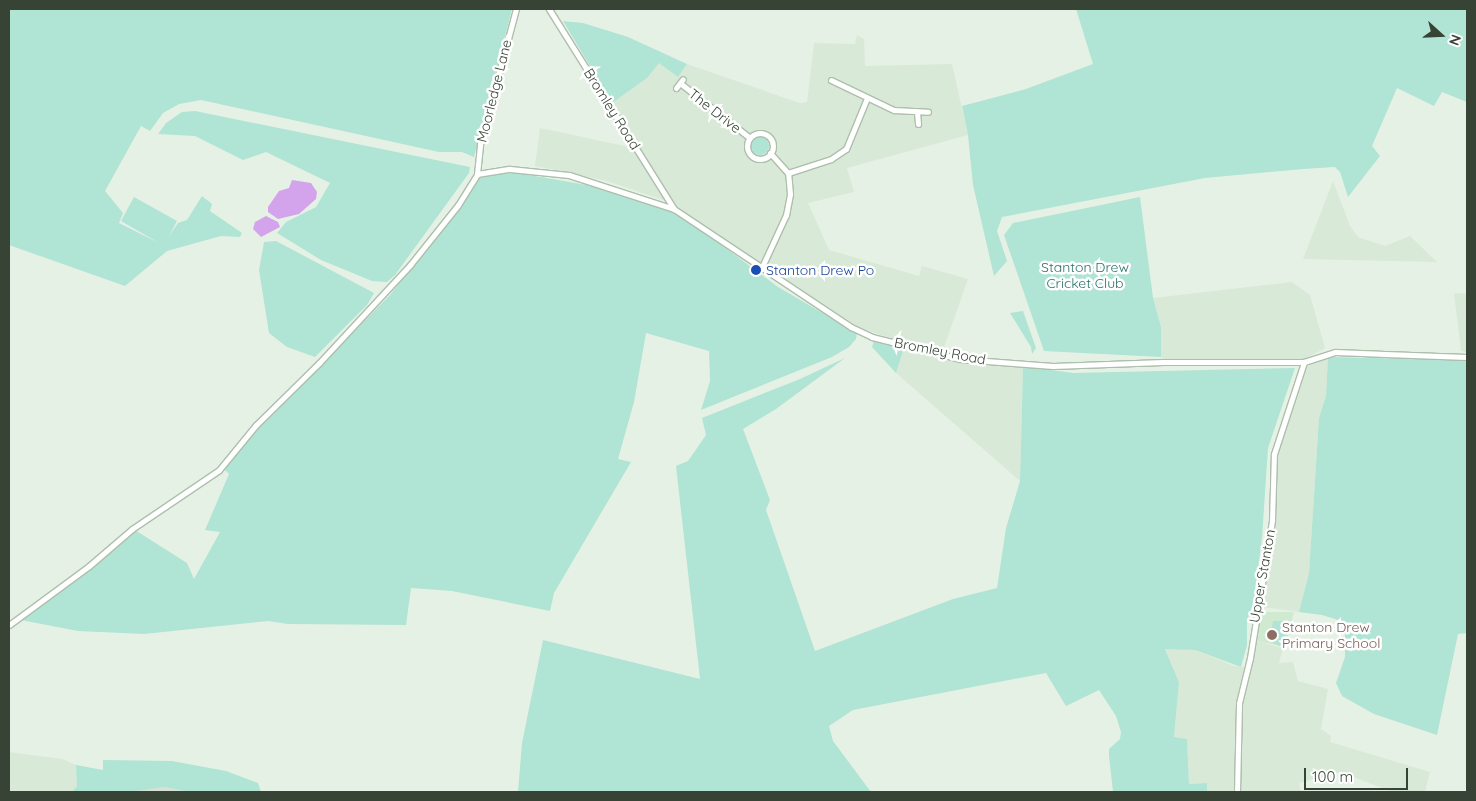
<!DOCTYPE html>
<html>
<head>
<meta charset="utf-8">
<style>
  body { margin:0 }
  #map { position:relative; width:1476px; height:801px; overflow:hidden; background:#e6f1e5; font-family:Quicksand,sans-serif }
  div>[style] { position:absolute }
  .residential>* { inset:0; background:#d8e9d7 }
  .industrial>* { inset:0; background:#d9e0d7 }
  .education>* { inset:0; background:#d0ead0 }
  .green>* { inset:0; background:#b0e4d4 }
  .round { border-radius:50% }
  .water>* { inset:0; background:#d3a4eb }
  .roads { filter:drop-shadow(1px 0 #adbfab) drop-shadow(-1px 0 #adbfab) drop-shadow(0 1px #adbfab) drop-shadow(0 -1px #adbfab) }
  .minor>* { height:5px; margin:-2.5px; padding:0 2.5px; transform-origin:2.5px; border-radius:2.5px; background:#fff }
  .minor>.ring { margin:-2.5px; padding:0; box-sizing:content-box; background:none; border:5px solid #fff; border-radius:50% }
  .dots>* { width:14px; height:14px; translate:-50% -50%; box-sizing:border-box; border:2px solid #fff; border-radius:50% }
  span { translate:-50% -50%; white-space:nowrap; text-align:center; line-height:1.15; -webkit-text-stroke:5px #fff; paint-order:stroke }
  .street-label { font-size:14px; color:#374335 }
  .park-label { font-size:14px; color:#2c7168 }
  .transit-label { font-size:14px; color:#164399 }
  .left { translate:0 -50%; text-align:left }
  .education-label { font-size:14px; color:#785e54 }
  .frame { position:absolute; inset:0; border:10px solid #374335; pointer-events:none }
  .north { position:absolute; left:1416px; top:10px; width:50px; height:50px; -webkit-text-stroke:4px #fff; paint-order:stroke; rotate:110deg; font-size:14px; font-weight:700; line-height:20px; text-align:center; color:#374335 }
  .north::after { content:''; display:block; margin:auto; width:18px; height:22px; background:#374335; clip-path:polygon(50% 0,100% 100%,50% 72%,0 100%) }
  .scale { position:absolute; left:1304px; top:768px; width:104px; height:22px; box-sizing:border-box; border:2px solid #374335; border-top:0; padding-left:6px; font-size:15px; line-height:18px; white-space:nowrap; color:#374335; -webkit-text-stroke:4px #fff; paint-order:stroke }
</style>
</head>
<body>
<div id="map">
  <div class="residential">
    <i style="clip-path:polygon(857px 35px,864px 39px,865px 66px,952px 64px,968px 135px,847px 168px,854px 192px,808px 203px,829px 250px,919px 276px,922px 266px,968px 279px,943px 350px,905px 343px,860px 328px,666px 201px,607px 181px,535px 166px,540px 128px,639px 149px,612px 103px,647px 78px,659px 62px,678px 77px,687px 64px,800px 103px,807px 102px,814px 43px,855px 44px)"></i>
    <i style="clip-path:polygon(1333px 181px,1350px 226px,1358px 237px,1385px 246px,1410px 236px,1437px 262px,1303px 259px)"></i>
    <i style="clip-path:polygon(1292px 282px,1310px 295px,1325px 348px,1303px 360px,1163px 359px,1161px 357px,1161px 327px,1153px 298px)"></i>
    <i style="clip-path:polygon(1454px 293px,1467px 294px,1467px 352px,1461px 351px)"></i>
    <i style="clip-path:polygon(904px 348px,983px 366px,1023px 366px,1020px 481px,896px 373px)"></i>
    <i style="clip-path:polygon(1328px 357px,1326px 396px,1319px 418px,1309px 573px,1299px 612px,1262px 607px,1277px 511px,1274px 467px,1307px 367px)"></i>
    <i style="clip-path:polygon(1256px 641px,1283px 648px,1279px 663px,1293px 662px,1298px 681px,1328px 689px,1321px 729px,1331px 736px,1330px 742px,1430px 772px,1425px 792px,1393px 792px,1340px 772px,1299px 783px,1301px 792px,1207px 792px,1206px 783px,1189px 784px,1187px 739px,1174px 738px,1179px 682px,1165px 648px,1195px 650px,1234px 666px,1250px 668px)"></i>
    <i style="clip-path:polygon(9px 752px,62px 759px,76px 765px,77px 786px,72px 792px,9px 792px)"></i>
  </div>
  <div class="industrial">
    <i style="clip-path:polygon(164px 787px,189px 792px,129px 792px,136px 789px)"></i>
  </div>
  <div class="education">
    <i style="clip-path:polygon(1260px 612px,1294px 612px,1285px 647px,1256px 641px,1256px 622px)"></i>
  </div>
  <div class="green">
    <i style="clip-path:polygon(9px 9px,512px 9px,474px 157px,462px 152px,439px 152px,201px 100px,179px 104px,163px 113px,150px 131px,141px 126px,105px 191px,123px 213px,119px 223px,159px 243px,121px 221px,134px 197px,177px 221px,169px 236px,178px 223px,187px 220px,202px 196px,212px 204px,210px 211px,242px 233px,240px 237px,221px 236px,167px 251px,125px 286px,9px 245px)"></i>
    <i style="clip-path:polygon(1076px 9px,1467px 9px,1467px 102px,1442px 92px,1434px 106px,1397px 88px,1372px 146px,1380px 156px,1348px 197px,1340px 172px,1335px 167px,1303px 169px,1205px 178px,1002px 217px,997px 231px,1007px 261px,994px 276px,973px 185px,968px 135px,962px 106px,1026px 89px,1093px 64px)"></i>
    <i style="clip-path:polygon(563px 21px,583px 23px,628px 37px,687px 64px,678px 77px,659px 63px,647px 78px,612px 103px)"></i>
    <i style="clip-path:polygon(195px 111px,470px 167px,469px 173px,395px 275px,387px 282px,372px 281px,321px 260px,277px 233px,286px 222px,316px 207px,330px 183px,266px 152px,243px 160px,195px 136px,158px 134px,166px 123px,182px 112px)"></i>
    <i class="round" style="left:751px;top:137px;width:18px;height:18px"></i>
    <i style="clip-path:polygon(518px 173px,598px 187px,681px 215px,778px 287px,857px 333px,856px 339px,849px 347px,832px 357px,701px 410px,710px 381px,709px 351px,646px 333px,634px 402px,618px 459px,631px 462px,554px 593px,550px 611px,452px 591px,411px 588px,406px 625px,288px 624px,268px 621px,144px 634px,78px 631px,21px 620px,41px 602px,78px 580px,135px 530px,187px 563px,194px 579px,220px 532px,205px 530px,229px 474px,224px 469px,260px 427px,390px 295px,479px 179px,488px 174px)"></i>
    <i style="clip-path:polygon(1140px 197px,1153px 298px,1161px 327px,1161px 357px,1044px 351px,1004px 235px,1013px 223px)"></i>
    <i style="clip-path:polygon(276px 241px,374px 293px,367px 305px,315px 357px,287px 347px,269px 333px,259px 270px,264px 242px)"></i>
    <i style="clip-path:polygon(1023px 311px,1036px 348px,1032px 354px,1031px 347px,1010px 313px)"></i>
    <i style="clip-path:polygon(874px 340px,904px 348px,896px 373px,872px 347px)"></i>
    <i style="clip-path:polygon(1328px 357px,1467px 360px,1467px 633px,1458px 634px,1437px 735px,1374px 714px,1342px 696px,1336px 683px,1345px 657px,1345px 627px,1338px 620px,1322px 615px,1299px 612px,1309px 573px,1319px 418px,1326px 396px)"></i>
    <i style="clip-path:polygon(845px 358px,776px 409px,743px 429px,770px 500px,766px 510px,815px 651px,953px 599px,997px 588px,1006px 528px,1020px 481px,1023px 366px,1073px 373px,1295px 368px,1268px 448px,1262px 538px,1253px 605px,1247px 621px,1247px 645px,1241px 667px,1195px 650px,1165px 649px,1179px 682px,1174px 737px,1187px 739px,1189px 784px,1207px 783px,1207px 792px,1113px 792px,1109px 756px,1109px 749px,1120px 739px,1121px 732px,1116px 716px,1099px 690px,1066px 706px,1046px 673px,853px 710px,829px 726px,833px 741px,871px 792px,518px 792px,522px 743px,543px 640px,700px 679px,676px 466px,688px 461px,706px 435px,702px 418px,800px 379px)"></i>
    <i style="clip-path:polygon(1273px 621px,1291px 621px,1283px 648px,1270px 641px)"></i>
    <i style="clip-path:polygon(103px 760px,172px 761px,226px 771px,258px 783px,261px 792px,189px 792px,164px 787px,129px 792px,72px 792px,77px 786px,76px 765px,103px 770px)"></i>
  </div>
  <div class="water">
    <i style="clip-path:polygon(292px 180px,311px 183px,317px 192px,316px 199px,299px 214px,278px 219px,268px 212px,268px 207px,279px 191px,289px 188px)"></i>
    <i style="clip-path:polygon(266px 216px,278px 222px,280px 227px,261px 237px,253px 229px,255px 222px)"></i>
  </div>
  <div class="roads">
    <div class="minor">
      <i style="left:549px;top:9px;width:236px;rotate:58deg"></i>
      <i style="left:674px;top:209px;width:213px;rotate:33.7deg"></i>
      <i style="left:851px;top:327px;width:23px;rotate:25deg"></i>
      <i style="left:872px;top:337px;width:91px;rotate:14deg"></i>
      <i style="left:960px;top:359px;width:93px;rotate:4.3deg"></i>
      <i style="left:1053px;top:366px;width:110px;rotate:-2.1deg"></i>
      <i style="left:1163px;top:362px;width:141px"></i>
      <i style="left:1304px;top:362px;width:33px;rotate:-18deg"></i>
      <i style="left:1335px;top:352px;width:132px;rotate:2.2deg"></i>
      <i style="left:831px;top:80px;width:70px;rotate:25.5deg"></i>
      <i style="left:894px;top:110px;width:34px;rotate:3deg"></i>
      <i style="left:680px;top:83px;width:89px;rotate:38.2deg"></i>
      <i style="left:676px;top:88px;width:11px;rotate:-52deg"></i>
      <i style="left:917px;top:112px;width:12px;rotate:85deg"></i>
      <i class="ring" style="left:747px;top:133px;width:21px;height:21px"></i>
      <i style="left:788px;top:173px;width:45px;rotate:-18deg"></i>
      <i style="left:831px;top:159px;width:18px;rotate:-34deg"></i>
      <i style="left:846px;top:149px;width:55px;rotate:-67.6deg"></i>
      <i style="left:477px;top:174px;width:33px;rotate:-9deg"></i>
      <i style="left:510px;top:169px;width:59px;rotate:5.8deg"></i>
      <i style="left:569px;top:175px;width:110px;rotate:17.9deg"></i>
      <i style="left:477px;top:174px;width:30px;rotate:-84deg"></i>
      <i style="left:480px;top:144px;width:140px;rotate:-75.1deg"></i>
      <i style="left:761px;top:269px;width:60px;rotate:-65.2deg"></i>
      <i style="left:786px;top:215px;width:21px;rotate:-79deg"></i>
      <i style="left:790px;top:194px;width:21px;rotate:-95deg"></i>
      <i style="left:788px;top:173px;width:27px;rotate:-132deg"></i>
      <i style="left:9px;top:625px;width:99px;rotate:-36.4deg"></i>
      <i style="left:89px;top:566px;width:57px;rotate:-40.7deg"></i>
      <i style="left:132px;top:529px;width:105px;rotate:-34.1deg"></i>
      <i style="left:219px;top:470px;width:58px;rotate:-50.6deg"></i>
      <i style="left:256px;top:425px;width:88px;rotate:-44.5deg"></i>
      <i style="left:319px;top:363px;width:134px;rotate:-47.1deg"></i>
      <i style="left:410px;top:265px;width:77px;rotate:-51.3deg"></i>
      <i style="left:458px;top:205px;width:36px;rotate:-58deg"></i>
      <i style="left:1237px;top:792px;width:89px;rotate:-88.7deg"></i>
      <i style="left:1239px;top:703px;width:46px;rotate:-76.3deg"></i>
      <i style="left:1250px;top:658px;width:140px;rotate:-80.9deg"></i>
      <i style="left:1272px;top:520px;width:66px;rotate:-88.3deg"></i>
      <i style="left:1274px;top:454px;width:97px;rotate:-71.9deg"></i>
    </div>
  </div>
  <div class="dots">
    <i style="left:756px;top:270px;background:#1a4fb4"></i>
    <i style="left:1272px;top:635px;background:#8d6e63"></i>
  </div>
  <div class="street-label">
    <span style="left:494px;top:91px;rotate:-76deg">Moorledge Lane</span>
    <span style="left:612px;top:109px;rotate:58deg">Bromley Road</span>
    <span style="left:715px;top:111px;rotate:38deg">The Drive</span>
    <span style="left:940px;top:351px;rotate:11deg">Bromley Road</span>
    <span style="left:1262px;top:576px;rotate:-80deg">Upper Stanton</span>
  </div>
  <div class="park-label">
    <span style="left:1085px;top:275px">Stanton Drew<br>Cricket Club</span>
  </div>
  <div class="transit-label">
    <span class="left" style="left:766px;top:270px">Stanton Drew Po</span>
  </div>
  <div class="education-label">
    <span class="left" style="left:1282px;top:635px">Stanton Drew<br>Primary School</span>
  </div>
  <div class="frame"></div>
  <div class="north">N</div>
  <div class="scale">100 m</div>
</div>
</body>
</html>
